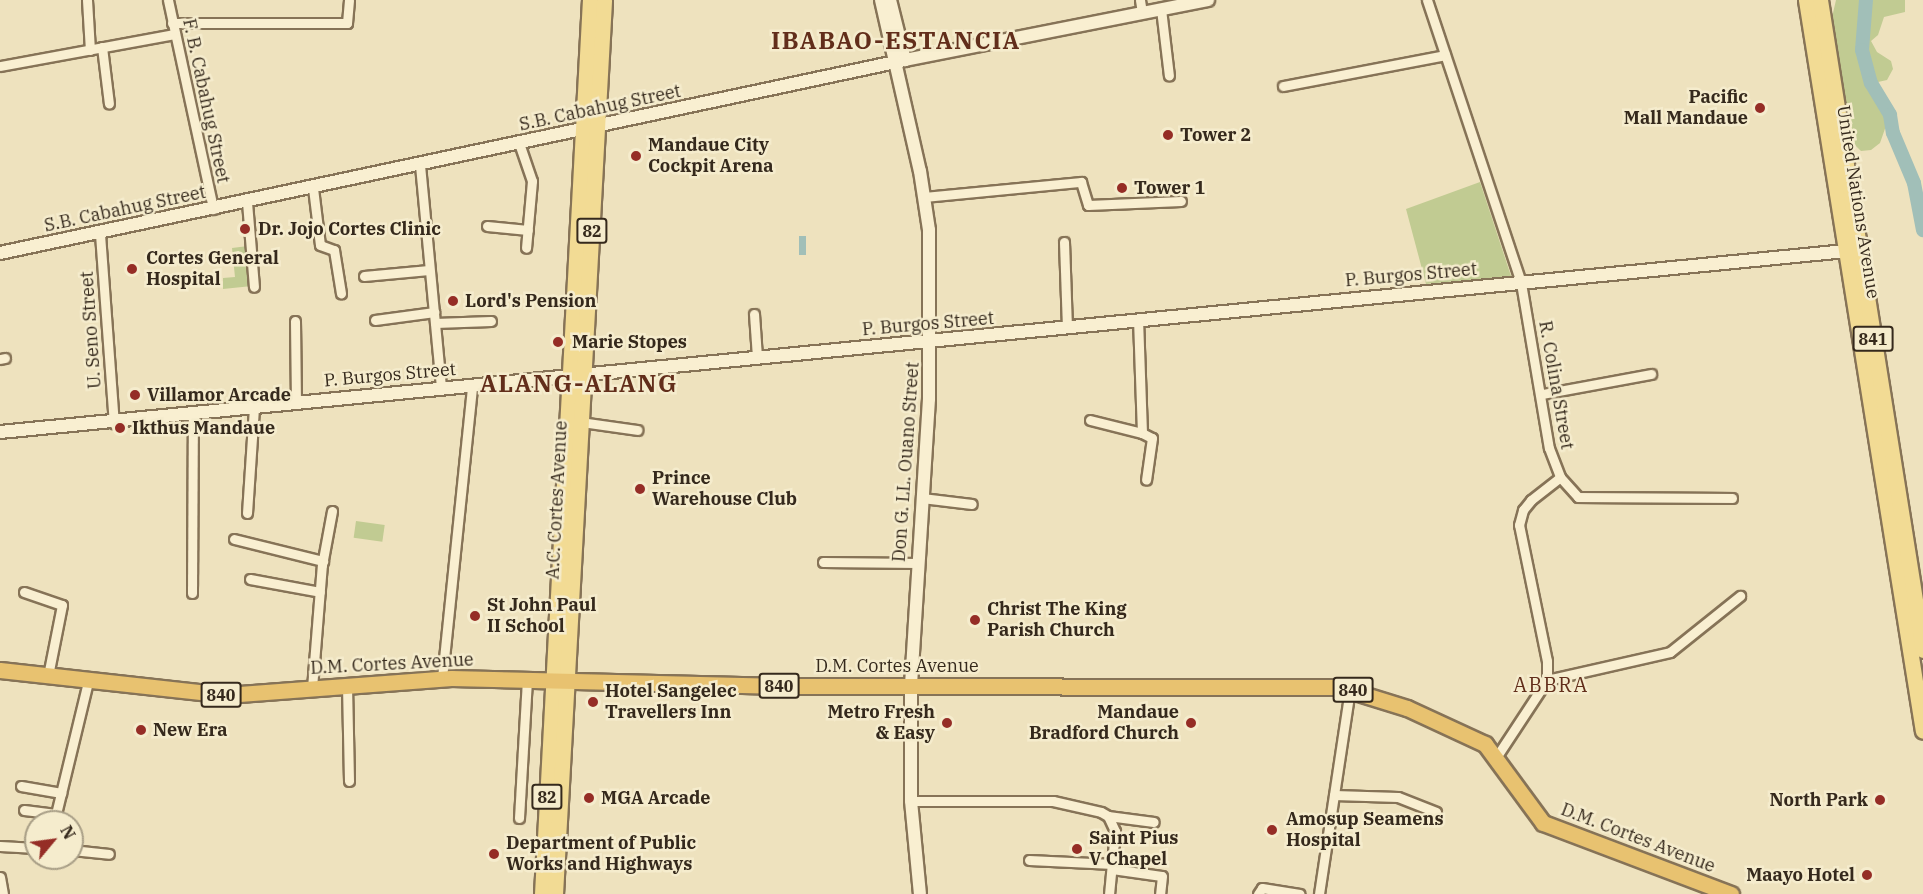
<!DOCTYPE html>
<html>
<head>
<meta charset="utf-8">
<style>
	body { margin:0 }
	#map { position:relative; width:1923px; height:894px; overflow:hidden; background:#eee2be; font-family:"IBM Plex Serif",serif }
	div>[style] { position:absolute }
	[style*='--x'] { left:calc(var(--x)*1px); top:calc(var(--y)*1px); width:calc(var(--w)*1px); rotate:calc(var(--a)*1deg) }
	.green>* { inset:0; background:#c1cb92; transform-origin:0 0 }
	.water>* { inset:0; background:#a1bfb8; transform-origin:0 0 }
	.river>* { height:14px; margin:-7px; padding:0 7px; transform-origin:7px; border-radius:7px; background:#a1bfb8 }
	.roads { filter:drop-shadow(2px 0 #867357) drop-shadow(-2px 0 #867357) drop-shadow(0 2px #867357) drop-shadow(0 -2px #867357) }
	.minor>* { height:9px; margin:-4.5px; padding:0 4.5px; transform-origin:4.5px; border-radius:4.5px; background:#f9efd1 }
	.tertiary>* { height:12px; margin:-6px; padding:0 6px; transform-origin:6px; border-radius:6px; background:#f9efd1 }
	.primary>* { height:15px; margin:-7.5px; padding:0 7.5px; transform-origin:7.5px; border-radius:7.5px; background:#f2db94 }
	.trunk>* { height:15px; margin:-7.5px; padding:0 7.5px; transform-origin:7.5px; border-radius:7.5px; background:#e8c270 }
	.dots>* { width:16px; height:16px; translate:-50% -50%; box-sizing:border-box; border:3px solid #f5eccd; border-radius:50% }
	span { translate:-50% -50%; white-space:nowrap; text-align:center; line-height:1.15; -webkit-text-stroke:5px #f5eccd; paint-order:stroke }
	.shield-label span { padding:2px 4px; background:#f5eccd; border:2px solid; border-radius:4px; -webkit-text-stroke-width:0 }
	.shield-label { font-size:16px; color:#35291c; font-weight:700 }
	.poi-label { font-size:18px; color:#35291c; font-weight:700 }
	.right { translate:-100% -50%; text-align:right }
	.left { translate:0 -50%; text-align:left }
	.street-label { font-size:18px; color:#35291c }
	.neighbourhood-label { font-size:20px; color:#622e1b; letter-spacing:1.5px }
	.district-label { font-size:24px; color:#622e1b; font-weight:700; letter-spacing:1.5px }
	.north { position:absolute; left:24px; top:810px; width:60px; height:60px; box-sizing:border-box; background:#f5eccd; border:2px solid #a89e86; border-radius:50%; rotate:61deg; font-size:16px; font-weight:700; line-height:24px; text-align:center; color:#35291c }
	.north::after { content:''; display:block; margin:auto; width:21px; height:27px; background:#952d26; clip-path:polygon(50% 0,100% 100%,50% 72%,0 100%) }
</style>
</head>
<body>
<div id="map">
	<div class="green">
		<i style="clip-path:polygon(1836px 0,1905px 0,1905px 12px,1884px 17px,1878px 35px,1871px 41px,1877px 52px,1891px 61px,1893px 69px,1887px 80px,1878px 82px,1875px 87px,1887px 123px,1880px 143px,1871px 150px,1861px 151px,1849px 139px,1830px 26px)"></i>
		<i style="clip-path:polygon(1480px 182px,1511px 276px,1426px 284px,1406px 209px)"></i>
		<i style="clip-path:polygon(248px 246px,252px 286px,223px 289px,223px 278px,235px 277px,232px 248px)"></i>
		<i style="left:356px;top:521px;width:29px;height:17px;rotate:8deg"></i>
	</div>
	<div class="water">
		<i style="left:799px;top:236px;width:7px;height:19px"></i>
	</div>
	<div class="river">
		<i style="--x:1866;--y:0;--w:50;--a:94.6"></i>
		<i style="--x:1862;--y:50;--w:34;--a:75"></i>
		<i style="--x:1871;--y:83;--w:37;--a:59"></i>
		<i style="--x:1890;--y:115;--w:18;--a:81"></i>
		<i style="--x:1893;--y:133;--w:54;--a:67.2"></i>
		<i style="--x:1914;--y:183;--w:48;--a:79.2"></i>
	</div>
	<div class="roads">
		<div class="minor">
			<i style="--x:87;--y:0;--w:50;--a:86.6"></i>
			<i style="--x:168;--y:0;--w:214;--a:77.8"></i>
			<i style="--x:1140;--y:0;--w:13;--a:81"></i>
			<i style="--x:1427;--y:0;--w:298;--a:71.6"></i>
			<i style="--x:1521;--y:283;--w:167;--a:80.4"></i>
			<i style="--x:1549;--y:448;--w:31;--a:69"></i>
			<i style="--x:1560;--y:477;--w:27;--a:48"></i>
			<i style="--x:1578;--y:497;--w:154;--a:0.4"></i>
			<i style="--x:1161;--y:9;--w:67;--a:83.2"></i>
			<i style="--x:172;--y:23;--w:175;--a:0"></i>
			<i style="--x:347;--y:23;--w:23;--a:-85"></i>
			<i style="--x:102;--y:47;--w:57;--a:83"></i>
			<i style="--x:0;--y:66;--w:177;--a:-10.4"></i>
			<i style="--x:1283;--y:86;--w:165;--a:-10.8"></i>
			<i style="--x:519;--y:143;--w:40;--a:71.1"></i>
			<i style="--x:532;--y:181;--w:67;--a:95.1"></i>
			<i style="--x:420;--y:165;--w:225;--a:84.6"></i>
			<i style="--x:313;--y:188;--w:57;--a:83"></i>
			<i style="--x:320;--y:245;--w:15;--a:20"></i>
			<i style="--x:334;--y:250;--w:44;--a:80.8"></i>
			<i style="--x:924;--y:197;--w:158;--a:-5.5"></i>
			<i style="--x:1081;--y:182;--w:24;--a:73"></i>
			<i style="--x:1088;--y:205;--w:93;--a:-2.5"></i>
			<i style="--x:247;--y:202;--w:85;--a:85.3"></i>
			<i style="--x:487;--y:226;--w:41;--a:5.6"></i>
			<i style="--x:100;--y:234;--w:190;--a:85.8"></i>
			<i style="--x:1064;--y:242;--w:85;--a:88"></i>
			<i style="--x:364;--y:276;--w:65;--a:-5.3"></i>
			<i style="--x:754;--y:314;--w:43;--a:86"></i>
			<i style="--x:375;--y:320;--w:60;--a:-7.7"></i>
			<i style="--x:295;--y:321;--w:81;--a:89.3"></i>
			<i style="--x:435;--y:323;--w:56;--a:-2"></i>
			<i style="--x:0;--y:359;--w:5;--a:-11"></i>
			<i style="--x:1542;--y:394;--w:111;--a:-10.4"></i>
			<i style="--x:1090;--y:420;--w:54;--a:14"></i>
			<i style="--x:1142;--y:433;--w:113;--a:-92"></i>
			<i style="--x:581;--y:422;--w:57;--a:8.1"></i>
			<i style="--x:1142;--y:433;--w:11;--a:27"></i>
			<i style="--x:1152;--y:438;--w:42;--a:98.1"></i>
			<i style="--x:922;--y:498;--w:50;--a:6.8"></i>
			<i style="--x:247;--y:513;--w:106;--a:-86.2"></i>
			<i style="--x:234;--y:539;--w:92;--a:13.9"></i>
			<i style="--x:823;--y:562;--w:95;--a:0.6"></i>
			<i style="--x:250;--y:579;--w:71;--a:10.5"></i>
			<i style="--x:24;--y:592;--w:40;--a:18.9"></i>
			<i style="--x:62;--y:605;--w:72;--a:101.2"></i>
			<i style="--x:192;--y:593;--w:178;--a:-89.7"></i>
			<i style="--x:442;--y:678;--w:294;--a:-84.1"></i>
			<i style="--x:1547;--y:680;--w:126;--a:-12.8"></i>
			<i style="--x:1670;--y:652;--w:90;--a:-38.7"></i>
			<i style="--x:347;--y:685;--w:96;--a:88.8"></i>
			<i style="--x:312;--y:688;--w:123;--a:-85.4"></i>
			<i style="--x:322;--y:565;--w:55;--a:-79.5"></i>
			<i style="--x:1497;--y:756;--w:91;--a:-56.7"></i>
			<i style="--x:1547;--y:680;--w:19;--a:-90"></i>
			<i style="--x:1547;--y:661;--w:139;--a:-101.6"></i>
			<i style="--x:1519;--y:525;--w:16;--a:-75"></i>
			<i style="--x:1523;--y:510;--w:13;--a:-51"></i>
			<i style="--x:1531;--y:500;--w:37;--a:-38"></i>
			<i style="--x:21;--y:786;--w:41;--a:9.9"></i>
			<i style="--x:1334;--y:795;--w:64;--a:1.8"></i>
			<i style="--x:1398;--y:797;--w:41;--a:21.5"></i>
			<i style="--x:911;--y:801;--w:142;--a:0"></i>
			<i style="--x:1053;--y:801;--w:49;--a:12.9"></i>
			<i style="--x:1101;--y:812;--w:8;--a:30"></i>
			<i style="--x:1108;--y:816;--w:17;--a:65"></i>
			<i style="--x:1115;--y:831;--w:63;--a:95.4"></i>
			<i style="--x:24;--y:810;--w:32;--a:7"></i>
			<i style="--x:56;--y:814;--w:136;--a:-76.4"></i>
			<i style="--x:1108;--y:816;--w:46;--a:7.4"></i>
			<i style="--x:519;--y:818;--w:137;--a:-86.7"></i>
			<i style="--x:0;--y:846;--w:36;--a:3"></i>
			<i style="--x:72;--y:850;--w:37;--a:6"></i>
			<i style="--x:1029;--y:860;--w:84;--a:2.7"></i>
			<i style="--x:1112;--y:869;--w:50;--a:8"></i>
			<i style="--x:1162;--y:876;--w:18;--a:96"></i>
			<i style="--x:0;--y:877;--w:17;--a:80"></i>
			<i style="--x:1258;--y:894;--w:7;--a:-56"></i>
			<i style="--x:1262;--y:888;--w:38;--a:9"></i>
			<i style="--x:1319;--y:894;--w:207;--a:-81.4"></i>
		</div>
		<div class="tertiary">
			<i style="--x:881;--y:0;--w:175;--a:77.2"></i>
			<i style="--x:920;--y:171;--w:60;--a:81.3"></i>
			<i style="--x:929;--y:230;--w:169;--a:90"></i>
			<i style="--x:929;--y:399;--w:288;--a:93.6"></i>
			<i style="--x:911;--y:686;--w:115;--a:90"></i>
			<i style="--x:911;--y:801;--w:93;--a:84.5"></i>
			<i style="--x:890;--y:0;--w:62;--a:76"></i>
			<i style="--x:0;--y:253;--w:925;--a:-12.04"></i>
			<i style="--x:905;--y:60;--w:309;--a:-11.2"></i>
			<i style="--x:0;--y:432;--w:1864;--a:-5.6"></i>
		</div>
		<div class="primary">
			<i style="--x:1806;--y:0;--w:740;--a:80.91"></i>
			<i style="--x:1820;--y:0;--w:658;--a:81"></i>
			<i style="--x:542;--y:894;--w:895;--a:-86.93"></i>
			<i style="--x:555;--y:894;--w:895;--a:-86.86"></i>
		</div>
		<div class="trunk">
			<i style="--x:0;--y:670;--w:227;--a:6.3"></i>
			<i style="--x:226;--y:695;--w:226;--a:-4.3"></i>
			<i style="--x:451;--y:678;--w:322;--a:1.4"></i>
			<i style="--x:773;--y:686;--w:566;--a:0.1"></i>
			<i style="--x:1339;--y:687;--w:71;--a:17.2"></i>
			<i style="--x:1407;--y:708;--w:86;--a:24.8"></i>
			<i style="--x:1485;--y:744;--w:98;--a:53.7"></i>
			<i style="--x:1543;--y:823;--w:201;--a:20.7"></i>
		</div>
	</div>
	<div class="dots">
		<i style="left:1760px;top:108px;background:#952d26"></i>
		<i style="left:1168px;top:135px;background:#952d26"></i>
		<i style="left:636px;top:156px;background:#952d26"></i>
		<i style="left:1122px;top:188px;background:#952d26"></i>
		<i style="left:245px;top:229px;background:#952d26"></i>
		<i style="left:132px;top:269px;background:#952d26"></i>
		<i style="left:453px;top:301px;background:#952d26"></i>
		<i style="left:558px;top:342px;background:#952d26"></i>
		<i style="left:135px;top:395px;background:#952d26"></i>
		<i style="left:120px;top:428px;background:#952d26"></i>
		<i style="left:640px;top:489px;background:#952d26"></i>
		<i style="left:475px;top:616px;background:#952d26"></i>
		<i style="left:975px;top:620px;background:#952d26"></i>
		<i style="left:593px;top:702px;background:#952d26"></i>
		<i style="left:947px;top:723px;background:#952d26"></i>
		<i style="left:1191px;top:723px;background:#952d26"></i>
		<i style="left:141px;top:730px;background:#952d26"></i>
		<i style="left:589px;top:798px;background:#952d26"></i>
		<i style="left:1880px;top:800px;background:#952d26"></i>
		<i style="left:1272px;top:830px;background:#952d26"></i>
		<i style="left:1077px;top:849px;background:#952d26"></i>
		<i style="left:494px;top:854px;background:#952d26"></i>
		<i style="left:1867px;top:875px;background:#952d26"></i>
	</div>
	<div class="shield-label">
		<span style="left:592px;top:231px">82</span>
		<span style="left:1873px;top:339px">841</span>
		<span style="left:779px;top:686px">840</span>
		<span style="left:1353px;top:690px">840</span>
		<span style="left:221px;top:695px">840</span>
		<span style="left:547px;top:797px">82</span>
	</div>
	<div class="poi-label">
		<span class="right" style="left:1748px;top:108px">Pacific<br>Mall Mandaue</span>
		<span class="left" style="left:1180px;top:135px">Tower 2</span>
		<span class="left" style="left:648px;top:156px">Mandaue City<br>Cockpit Arena</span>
		<span class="left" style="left:1134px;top:188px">Tower 1</span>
		<span class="left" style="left:258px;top:229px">Dr. Jojo Cortes Clinic</span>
		<span class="left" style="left:146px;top:269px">Cortes General<br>Hospital</span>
		<span class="left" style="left:465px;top:301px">Lord's Pension</span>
		<span class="left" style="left:572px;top:342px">Marie Stopes</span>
		<span class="left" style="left:147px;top:395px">Villamor Arcade</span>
		<span class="left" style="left:132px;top:428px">Ikthus Mandaue</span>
		<span class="left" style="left:652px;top:489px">Prince<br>Warehouse Club</span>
		<span class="left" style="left:487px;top:616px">St John Paul<br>II School</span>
		<span class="left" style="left:987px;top:620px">Christ The King<br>Parish Church</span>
		<span class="left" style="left:605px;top:702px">Hotel Sangelec<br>Travellers Inn</span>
		<span class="right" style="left:935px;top:723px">Metro Fresh<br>&amp; Easy</span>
		<span class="right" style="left:1179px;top:723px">Mandaue<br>Bradford Church</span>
		<span class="left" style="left:153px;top:730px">New Era</span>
		<span class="left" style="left:601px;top:798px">MGA Arcade</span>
		<span class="right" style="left:1868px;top:800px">North Park</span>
		<span class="left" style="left:1286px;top:830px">Amosup Seamens<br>Hospital</span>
		<span class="left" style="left:1089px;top:849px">Saint Pius<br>V Chapel</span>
		<span class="left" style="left:506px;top:854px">Department of Public<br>Works and Highways</span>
		<span class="right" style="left:1855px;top:875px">Maayo Hotel</span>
	</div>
	<div class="street-label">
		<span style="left:206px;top:101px;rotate:78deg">F. B. Cabahug Street</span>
		<span style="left:600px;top:108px;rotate:-12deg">S.B. Cabahug Street</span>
		<span style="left:1858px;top:202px;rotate:81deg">United Nations Avenue</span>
		<span style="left:125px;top:209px;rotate:-12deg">S.B. Cabahug Street</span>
		<span style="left:1411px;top:275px;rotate:-5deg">P. Burgos Street</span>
		<span style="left:928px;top:324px;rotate:-5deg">P. Burgos Street</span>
		<span style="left:91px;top:330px;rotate:-94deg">U. Seno Street</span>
		<span style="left:390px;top:375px;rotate:-5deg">P. Burgos Street</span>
		<span style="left:1556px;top:385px;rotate:80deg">R. Colina Street</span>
		<span style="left:906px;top:462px;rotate:-86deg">Don G. LL. Ouano Street</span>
		<span style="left:557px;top:500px;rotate:-87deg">A.C. Cortes Avenue</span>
		<span style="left:392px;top:664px;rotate:-3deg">D.M. Cortes Avenue</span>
		<span style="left:897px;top:666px">D.M. Cortes Avenue</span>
		<span style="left:1638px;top:838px;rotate:21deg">D.M. Cortes Avenue</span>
	</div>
	<div class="neighbourhood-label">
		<span style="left:1551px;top:684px">ABBRA</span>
	</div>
	<div class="district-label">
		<span style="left:896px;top:41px">IBABAO-ESTANCIA</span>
		<span style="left:579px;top:384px">ALANG-ALANG</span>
	</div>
	<div class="north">N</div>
</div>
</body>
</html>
